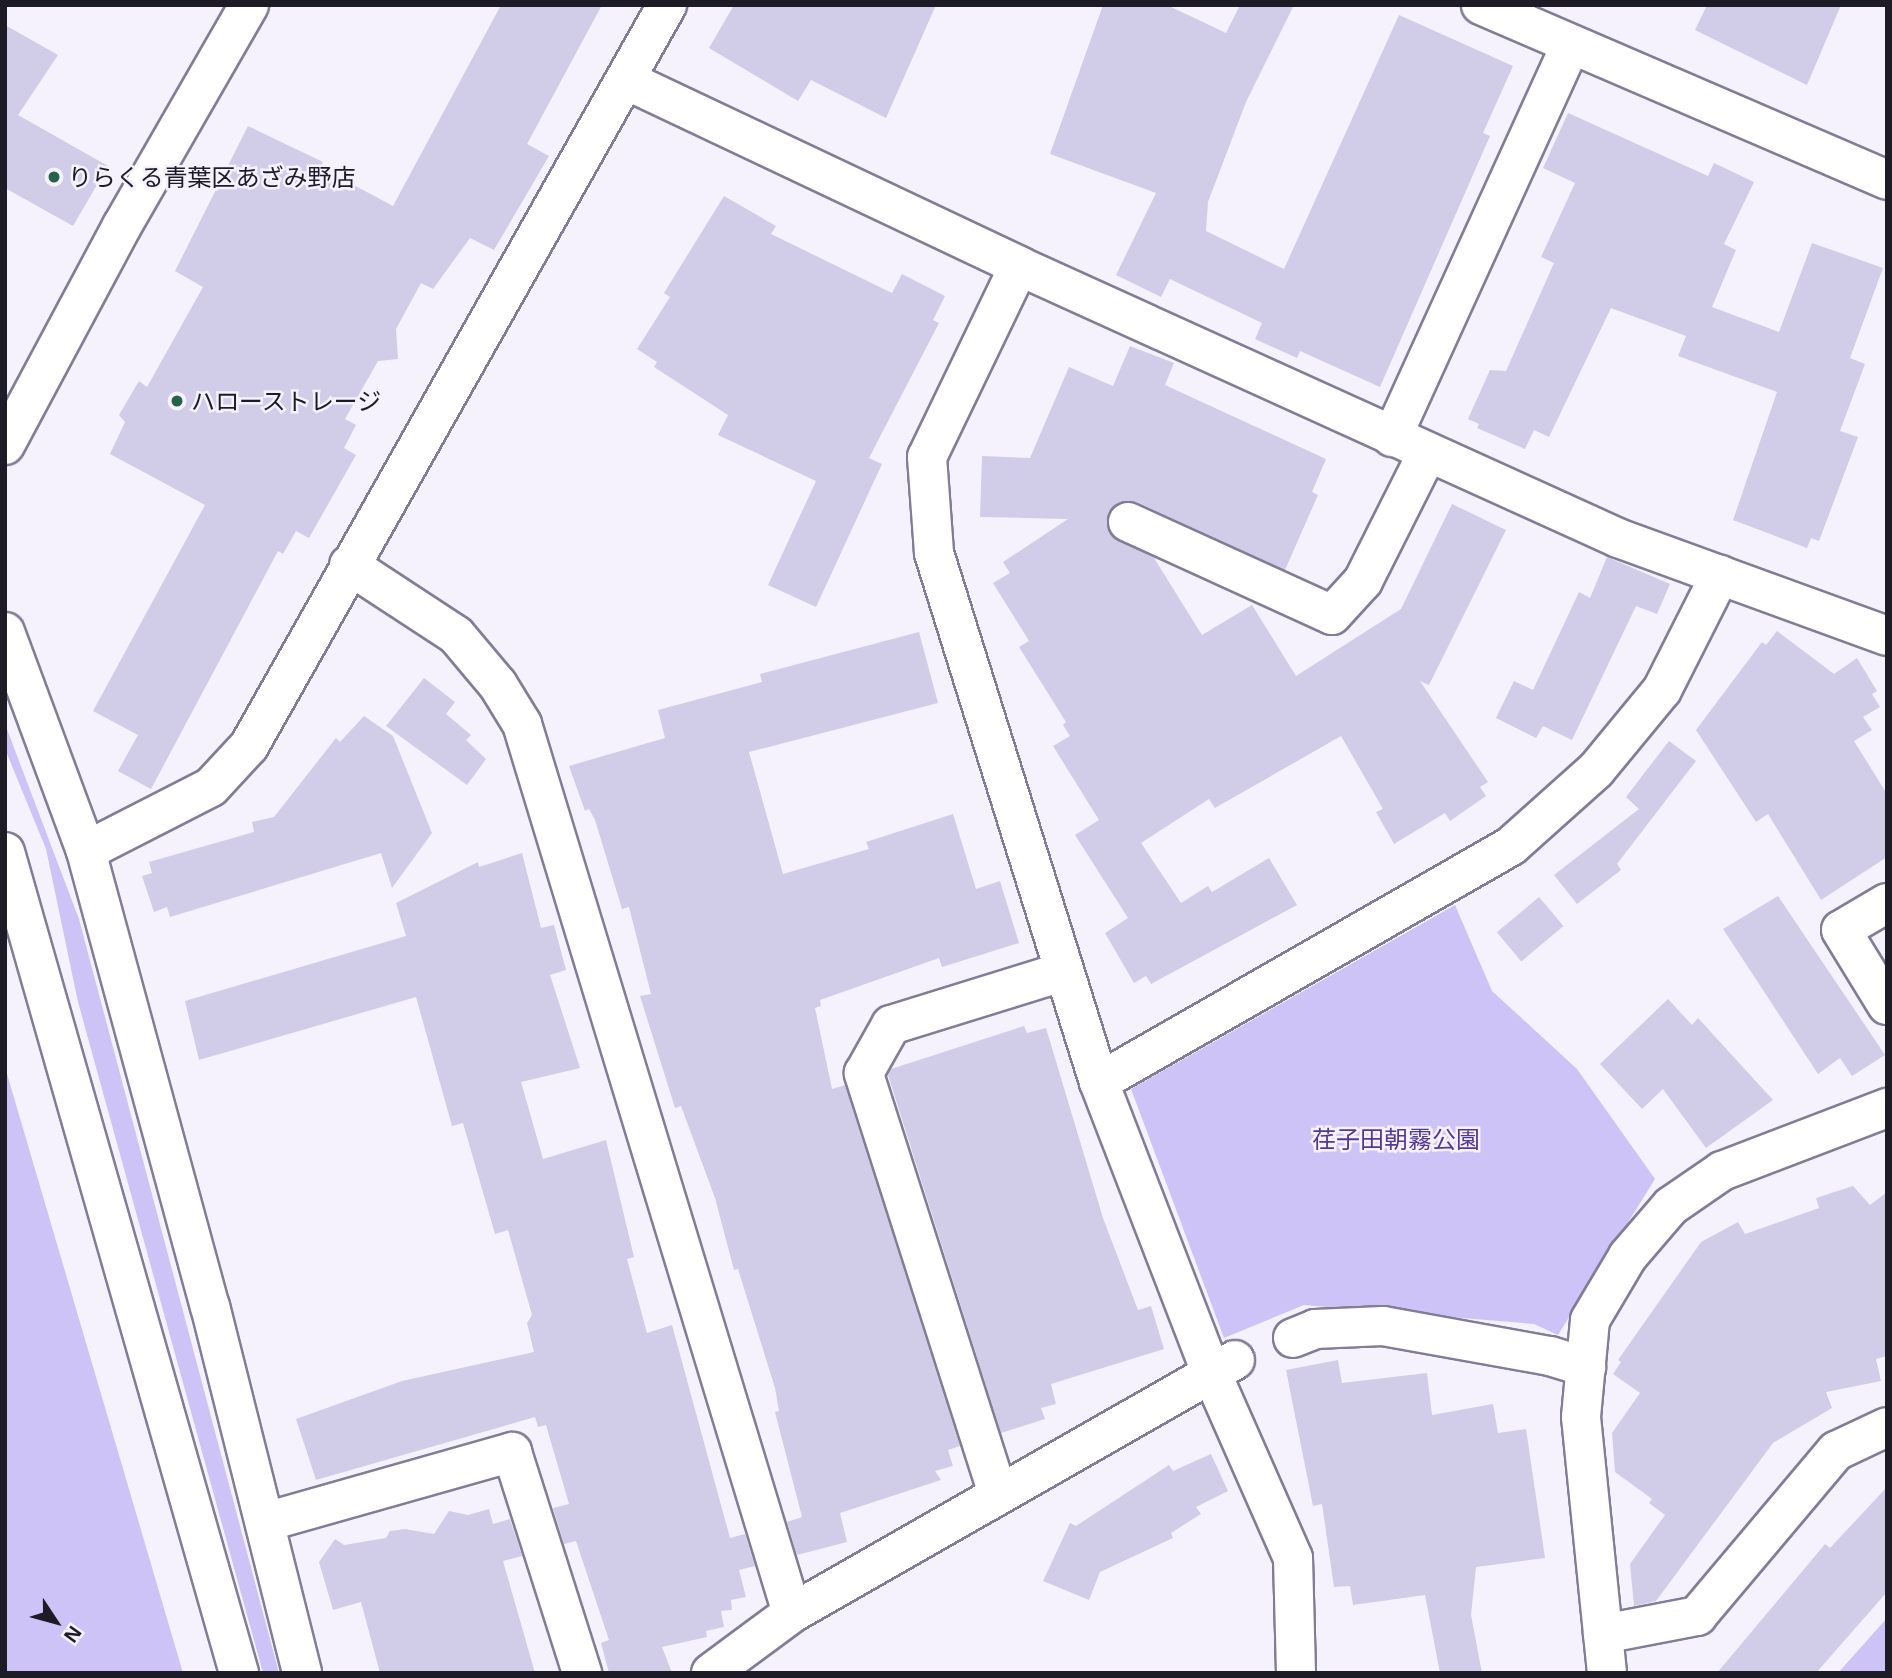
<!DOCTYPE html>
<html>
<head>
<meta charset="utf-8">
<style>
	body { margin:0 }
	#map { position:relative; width:1892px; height:1678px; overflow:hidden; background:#f5f2fe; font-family:"Noto Sans","Noto Sans JP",sans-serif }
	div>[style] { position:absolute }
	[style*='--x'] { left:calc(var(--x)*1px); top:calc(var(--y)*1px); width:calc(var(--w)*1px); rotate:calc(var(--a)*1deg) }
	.green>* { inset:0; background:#cec3f6 }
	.building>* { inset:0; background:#d1cce8; transform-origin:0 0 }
	.roads { filter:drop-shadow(2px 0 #827d97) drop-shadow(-2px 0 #827d97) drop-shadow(0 2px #827d97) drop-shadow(0 -2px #827d97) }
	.minor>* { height:38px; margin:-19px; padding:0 19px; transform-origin:19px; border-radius:19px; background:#fff }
	.tertiary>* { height:38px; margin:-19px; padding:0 19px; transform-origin:19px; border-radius:19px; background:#fff }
	.dots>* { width:19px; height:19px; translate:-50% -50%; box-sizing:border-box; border:4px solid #f5f2fe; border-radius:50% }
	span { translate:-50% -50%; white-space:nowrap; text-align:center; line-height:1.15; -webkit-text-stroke:5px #f5f2fe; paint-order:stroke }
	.poi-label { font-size:24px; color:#1d1b25 }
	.left { translate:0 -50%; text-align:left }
	.park-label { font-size:24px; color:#553891 }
	.frame { position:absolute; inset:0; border:7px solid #1d1b25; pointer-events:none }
	.north { position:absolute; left:21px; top:1587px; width:70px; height:70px; -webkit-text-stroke:5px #f5f2fe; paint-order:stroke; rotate:126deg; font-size:19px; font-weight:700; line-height:28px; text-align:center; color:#1d1b25 }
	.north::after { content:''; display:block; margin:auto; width:24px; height:32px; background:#1d1b25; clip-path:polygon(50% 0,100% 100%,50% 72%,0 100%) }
</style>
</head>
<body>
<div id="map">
	<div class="green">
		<i style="clip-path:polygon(5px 724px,79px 919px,279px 1673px,263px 1673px,78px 1002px,46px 849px,5px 749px)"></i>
		<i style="clip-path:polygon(1455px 905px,1492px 991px,1577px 1069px,1655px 1179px,1558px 1335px,1534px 1324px,1304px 1305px,1224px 1338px,1131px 1089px)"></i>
		<i style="clip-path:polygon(5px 1067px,183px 1673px,5px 1673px)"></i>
		<i style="clip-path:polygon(1887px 1618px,1887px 1673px,1838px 1673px)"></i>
	</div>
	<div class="building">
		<i style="clip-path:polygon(501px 5px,602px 5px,527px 144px,549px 156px,494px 250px,470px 238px,433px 289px,421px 283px,396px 329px,398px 359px,378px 361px,345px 419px,356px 425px,344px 448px,356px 455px,309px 538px,296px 531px,283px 554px,278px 551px,151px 789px,118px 771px,138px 735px,93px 711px,205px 505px,110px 454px,125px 422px,119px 415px,139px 381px,147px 387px,203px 287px,175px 271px,248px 126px,323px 162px,320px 167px,393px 206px)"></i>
		<i style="clip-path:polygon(734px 5px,936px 5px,886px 118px,811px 80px,798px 101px,709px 48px)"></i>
		<i style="clip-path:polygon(1103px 5px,1167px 5px,1226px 33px,1240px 5px,1294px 5px,1246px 102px,1208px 202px,1206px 231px,1284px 269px,1399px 15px,1513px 66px,1483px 133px,1490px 136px,1380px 387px,1300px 351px,1297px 358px,1255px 339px,1262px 323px,1170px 279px,1161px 297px,1116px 275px,1156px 193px,1050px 154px)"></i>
		<i style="clip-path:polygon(1707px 5px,1841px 5px,1807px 85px,1695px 30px)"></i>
		<i style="clip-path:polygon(5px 25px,58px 55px,18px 115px,108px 166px,73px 226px,5px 188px)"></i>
		<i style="clip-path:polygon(1568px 113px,1708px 176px,1714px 163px,1754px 182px,1724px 244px,1736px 250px,1712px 307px,1779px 332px,1812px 243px,1883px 268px,1850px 358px,1865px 364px,1840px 431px,1858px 437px,1819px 541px,1811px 538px,1807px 548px,1733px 520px,1777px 392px,1678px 356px,1686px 336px,1611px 308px,1549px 437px,1534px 430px,1525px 449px,1477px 428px,1479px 424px,1468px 419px,1490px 370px,1506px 371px,1554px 263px,1541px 257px,1575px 183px,1543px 168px)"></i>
		<i style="clip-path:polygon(724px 196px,776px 226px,771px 234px,892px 293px,902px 274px,945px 296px,933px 320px,939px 323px,869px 458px,882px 464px,816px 607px,768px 585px,816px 481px,718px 435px,728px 415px,654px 367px,657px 362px,637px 349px,670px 297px,664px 293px)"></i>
		<i style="clip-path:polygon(1130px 346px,1174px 363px,1165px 385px,1326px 459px,1312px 492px,1318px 495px,1285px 570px,1137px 502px,1119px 502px,1108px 512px,1111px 535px,1154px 558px,1202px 635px,1252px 605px,1296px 676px,1401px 609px,1452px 504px,1506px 530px,1429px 685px,1420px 681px,1488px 782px,1480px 787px,1486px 796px,1450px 821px,1445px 813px,1394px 844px,1376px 812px,1383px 809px,1341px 736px,1215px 808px,1209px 799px,1141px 843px,1181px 903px,1208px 886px,1212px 892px,1269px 858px,1297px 905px,1151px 984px,1146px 976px,1134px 983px,1105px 933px,1128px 918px,1075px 835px,1099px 820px,1053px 746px,1070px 736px,1063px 725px,1066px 722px,1019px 647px,1029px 641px,993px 583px,1010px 573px,1003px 562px,1068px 519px,980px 517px,982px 456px,1030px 458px,1069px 367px,1113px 386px)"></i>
		<i style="clip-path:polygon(1607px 557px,1670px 584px,1657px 614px,1636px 606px,1572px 740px,1543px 726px,1536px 738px,1496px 718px,1514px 681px,1533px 690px,1579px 592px,1590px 598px)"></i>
		<i style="clip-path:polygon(1777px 631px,1834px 674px,1857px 658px,1877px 691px,1872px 694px,1880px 707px,1863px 717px,1872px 730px,1854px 741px,1887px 794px,1887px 857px,1821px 900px,1768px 814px,1756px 822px,1696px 730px,1762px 642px,1766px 645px)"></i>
		<i style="clip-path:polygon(919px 632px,938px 703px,749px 752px,783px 874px,869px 849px,866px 842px,953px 814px,976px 889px,1000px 881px,1019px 943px,942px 967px,939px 958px,820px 1000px,821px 1006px,815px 1008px,832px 1089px,845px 1085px,960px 1446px,948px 1450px,953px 1466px,935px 1471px,941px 1480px,840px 1513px,847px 1542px,797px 1555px,787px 1522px,802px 1517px,775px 1412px,779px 1411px,775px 1388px,738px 1269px,734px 1270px,715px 1198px,681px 1106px,675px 1108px,640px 996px,651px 994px,629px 907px,622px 909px,595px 820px,589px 809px,585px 811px,569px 766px,665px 738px,658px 710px,762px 682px,760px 674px)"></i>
		<i style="clip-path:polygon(424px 678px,455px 702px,446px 714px,471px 735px,466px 740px,486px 759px,467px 785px,386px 726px)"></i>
		<i style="clip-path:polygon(364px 716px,393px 736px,432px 833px,392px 888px,381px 853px,170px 917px,167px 907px,154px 912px,142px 876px,152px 873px,149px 862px,254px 832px,252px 822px,274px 817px,336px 738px,340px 742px)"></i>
		<i style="clip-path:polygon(1669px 741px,1696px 761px,1617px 864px,1621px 870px,1577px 904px,1554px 875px,1639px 809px,1626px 797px)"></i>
		<i style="clip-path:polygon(522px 853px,541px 928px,554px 925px,566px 970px,550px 975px,580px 1068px,521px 1082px,543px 1159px,606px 1140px,634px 1257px,627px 1259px,647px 1333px,672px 1325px,730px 1538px,745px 1534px,755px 1566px,739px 1570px,746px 1597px,731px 1600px,732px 1610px,721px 1611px,724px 1627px,706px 1631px,707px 1637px,662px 1647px,672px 1673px,609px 1673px,601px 1643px,609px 1640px,576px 1541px,564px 1544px,553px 1508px,569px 1504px,546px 1425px,538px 1427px,535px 1417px,316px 1480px,296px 1419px,402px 1381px,534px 1352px,527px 1323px,532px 1315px,508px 1230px,495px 1234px,463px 1123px,452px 1126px,416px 997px,199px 1060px,185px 1001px,406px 936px,396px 903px,478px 862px,479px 867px)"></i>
		<i style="clip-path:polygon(1778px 896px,1885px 1055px,1852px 1076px,1840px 1058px,1818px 1074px,1723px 929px)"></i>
		<i style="left:1539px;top:897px;width:38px;height:55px;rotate:50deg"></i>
		<i style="clip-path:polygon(1668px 999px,1692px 1025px,1698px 1018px,1773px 1100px,1706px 1148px,1663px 1089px,1642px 1109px,1600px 1064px)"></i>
		<i style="clip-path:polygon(1024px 1026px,1027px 1033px,1046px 1028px,1103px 1218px,1138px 1310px,1151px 1306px,1164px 1349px,1051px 1384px,1056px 1404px,1041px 1408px,1045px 1419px,1001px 1433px,888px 1075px,891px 1069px)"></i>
		<i style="clip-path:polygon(1853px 1186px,1870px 1205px,1887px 1192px,1887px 1356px,1876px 1359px,1881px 1381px,1826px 1392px,1832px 1408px,1773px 1443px,1656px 1601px,1634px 1606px,1630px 1564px,1665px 1515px,1649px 1503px,1652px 1499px,1615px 1472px,1612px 1433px,1640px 1393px,1613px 1374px,1621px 1362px,1618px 1360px,1701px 1242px,1738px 1222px,1745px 1234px,1819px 1208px,1816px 1198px)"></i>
		<i style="clip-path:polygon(1338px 1360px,1342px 1383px,1427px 1373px,1432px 1415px,1493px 1404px,1498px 1433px,1526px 1429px,1545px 1558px,1476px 1567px,1471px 1615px,1482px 1673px,1440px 1673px,1425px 1595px,1353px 1605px,1350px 1586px,1334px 1587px,1322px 1504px,1313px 1506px,1286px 1370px)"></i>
		<i style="clip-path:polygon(1211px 1454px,1228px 1491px,1196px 1507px,1201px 1514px,1171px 1533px,1173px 1538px,1100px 1572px,1089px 1600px,1043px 1581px,1070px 1523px,1076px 1526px,1169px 1465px,1173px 1471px)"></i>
		<i style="clip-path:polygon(1887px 1487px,1887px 1592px,1816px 1673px,1717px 1673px,1825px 1544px,1830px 1548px)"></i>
		<i style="clip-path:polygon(489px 1509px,493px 1524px,510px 1519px,522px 1556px,503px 1561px,535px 1673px,380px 1673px,361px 1602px,333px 1610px,319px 1562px,335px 1539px,344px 1545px,386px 1538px,390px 1531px,405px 1529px,434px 1534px,449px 1511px,468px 1515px)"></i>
	</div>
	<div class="roads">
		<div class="minor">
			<i style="--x:626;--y:80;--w:435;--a:25.3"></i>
			<i style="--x:1019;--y:266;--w:658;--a:24.42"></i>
			<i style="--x:1618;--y:538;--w:286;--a:20"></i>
			<i style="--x:1019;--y:266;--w:212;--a:115.7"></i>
			<i style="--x:927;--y:457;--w:96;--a:85.8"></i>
			<i style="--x:934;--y:553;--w:554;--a:72.68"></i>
			<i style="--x:1099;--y:1082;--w:311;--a:68.9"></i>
			<i style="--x:1211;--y:1372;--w:203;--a:66.2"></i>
			<i style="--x:1293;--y:1558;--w:115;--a:88.5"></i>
			<i style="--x:1392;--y:437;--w:430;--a:-65.5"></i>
			<i style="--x:1128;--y:522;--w:224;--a:24.5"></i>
			<i style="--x:1332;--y:615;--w:46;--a:-47.6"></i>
			<i style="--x:1363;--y:581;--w:144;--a:-63.3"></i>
			<i style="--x:349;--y:565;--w:128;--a:33.2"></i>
			<i style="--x:456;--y:635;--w:65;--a:50"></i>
			<i style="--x:498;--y:685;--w:46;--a:58.4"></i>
			<i style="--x:522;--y:724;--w:929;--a:73.11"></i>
			<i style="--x:86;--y:851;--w:140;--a:-27.1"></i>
			<i style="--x:211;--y:787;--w:56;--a:-47.2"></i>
			<i style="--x:249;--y:746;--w:851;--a:-60.57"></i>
			<i style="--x:1887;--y:903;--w:53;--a:149.6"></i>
			<i style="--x:1841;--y:930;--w:88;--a:58.5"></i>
			<i style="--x:1099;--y:1082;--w:475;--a:-29.8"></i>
			<i style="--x:1511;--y:846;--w:114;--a:-41.8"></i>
			<i style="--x:1596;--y:770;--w:104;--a:-50.5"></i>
			<i style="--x:1662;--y:690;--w:129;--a:-63.2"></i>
			<i style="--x:1293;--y:1338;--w:24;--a:-22"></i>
			<i style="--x:1315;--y:1329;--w:68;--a:-2.5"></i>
			<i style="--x:1383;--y:1326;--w:170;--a:10.2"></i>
			<i style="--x:1550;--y:1356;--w:38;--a:17"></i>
			<i style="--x:998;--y:1494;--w:442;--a:-107.7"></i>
			<i style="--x:864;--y:1073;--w:55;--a:-60.6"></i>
			<i style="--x:891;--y:1025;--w:179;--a:-17.2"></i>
			<i style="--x:265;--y:1522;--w:257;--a:-15.8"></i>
			<i style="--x:512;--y:1452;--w:232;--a:72.4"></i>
			<i style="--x:1603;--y:1634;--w:96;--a:-10.8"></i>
			<i style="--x:1697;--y:1616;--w:216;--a:-49.9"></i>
			<i style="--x:1836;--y:1451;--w:56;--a:-25.2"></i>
			<i style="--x:711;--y:1673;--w:101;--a:-36.5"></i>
			<i style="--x:792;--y:1613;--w:510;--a:-29.73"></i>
			<i style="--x:1607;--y:1673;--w:257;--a:-95.8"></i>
			<i style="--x:1581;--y:1417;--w:97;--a:-84.7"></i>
			<i style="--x:1590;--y:1320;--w:74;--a:-59.3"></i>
			<i style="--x:1628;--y:1256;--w:66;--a:-49.3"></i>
			<i style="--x:1671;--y:1206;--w:62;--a:-34.5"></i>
			<i style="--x:1722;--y:1171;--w:177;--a:-20.9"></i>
		</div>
		<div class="tertiary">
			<i style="--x:1481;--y:5;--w:442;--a:23.3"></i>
			<i style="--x:5;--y:445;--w:248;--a:-61.9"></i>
			<i style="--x:122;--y:226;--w:255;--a:-60.1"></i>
			<i style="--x:5;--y:632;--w:233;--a:69.7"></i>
			<i style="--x:86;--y:851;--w:472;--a:74.8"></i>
			<i style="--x:210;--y:1306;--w:378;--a:75.9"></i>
			<i style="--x:5;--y:852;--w:854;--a:74.09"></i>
		</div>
	</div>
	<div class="dots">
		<i style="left:54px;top:177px;background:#27624d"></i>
		<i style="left:177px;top:401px;background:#27624d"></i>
	</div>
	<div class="poi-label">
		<span class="left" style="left:68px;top:177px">りらくる青葉区あざみ野店</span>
		<span class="left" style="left:191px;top:401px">ハローストレージ</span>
	</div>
	<div class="park-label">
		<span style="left:1396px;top:1139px">荏子田朝霧公園</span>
	</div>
	<div class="frame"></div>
	<div class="north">N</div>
</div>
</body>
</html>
